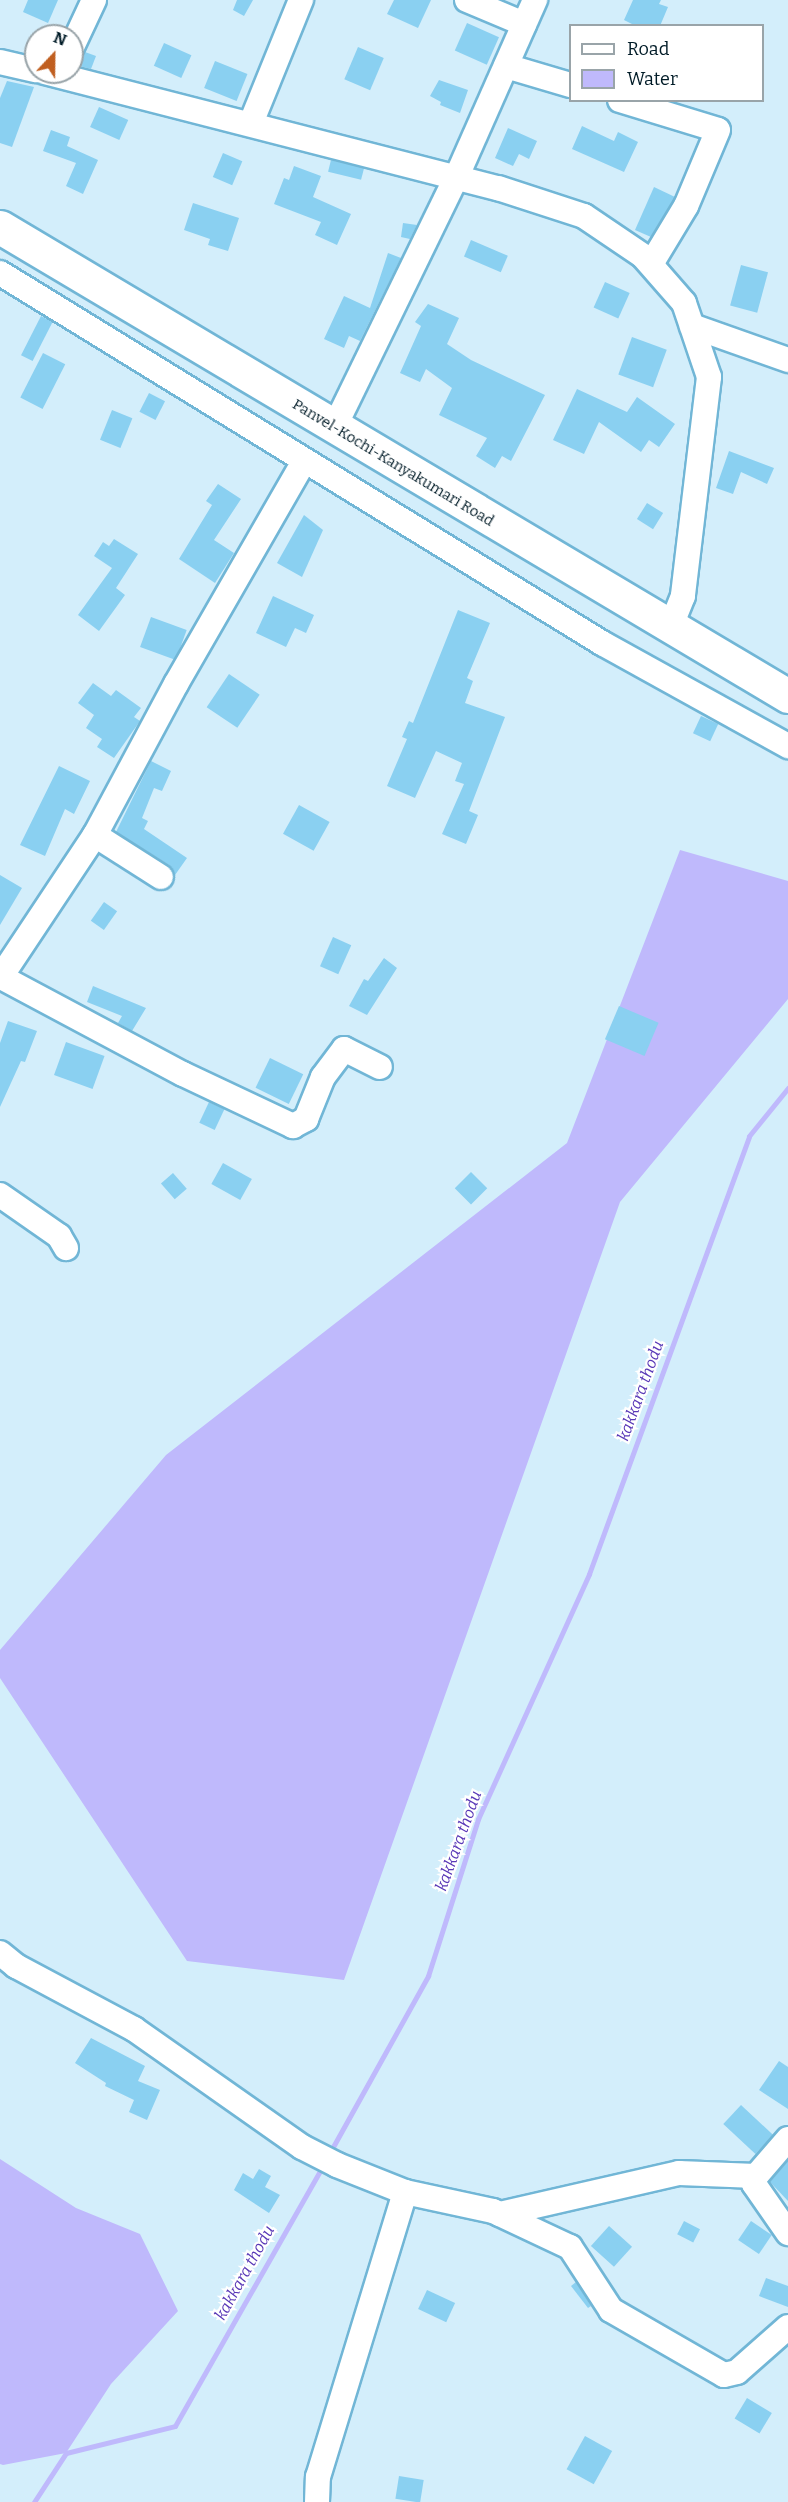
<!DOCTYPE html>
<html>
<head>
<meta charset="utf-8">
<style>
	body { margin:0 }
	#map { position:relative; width:788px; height:2502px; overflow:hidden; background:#d3eefb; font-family:Bitter,serif }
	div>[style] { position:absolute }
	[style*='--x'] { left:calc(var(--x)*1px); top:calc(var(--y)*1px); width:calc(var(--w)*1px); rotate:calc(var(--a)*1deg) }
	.water>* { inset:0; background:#bfb9fc }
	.stream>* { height:5px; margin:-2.5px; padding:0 2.5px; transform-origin:2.5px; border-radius:2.5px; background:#bfb9fc }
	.building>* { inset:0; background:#8ad0f1; transform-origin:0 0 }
	.roads { filter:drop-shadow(2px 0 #71b6d6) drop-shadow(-2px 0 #71b6d6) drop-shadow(0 2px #71b6d6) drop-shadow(0 -2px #71b6d6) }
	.minor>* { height:24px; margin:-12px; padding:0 12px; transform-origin:12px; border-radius:12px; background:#fff }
	.highway>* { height:33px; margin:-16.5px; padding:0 16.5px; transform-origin:16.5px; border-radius:16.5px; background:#fff }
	span { translate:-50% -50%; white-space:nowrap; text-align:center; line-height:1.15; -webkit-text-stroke:4.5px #fff; paint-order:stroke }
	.street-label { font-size:15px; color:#001b27 }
	.water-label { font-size:16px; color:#5938b7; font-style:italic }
	.legend { position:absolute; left:569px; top:24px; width:195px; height:78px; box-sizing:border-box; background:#fff; border:2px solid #99a4a9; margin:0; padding:8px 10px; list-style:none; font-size:18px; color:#001b27 }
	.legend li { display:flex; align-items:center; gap:12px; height:30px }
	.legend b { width:30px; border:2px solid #99a4a9 }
	.north { position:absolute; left:24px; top:24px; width:60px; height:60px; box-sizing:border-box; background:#fff; border:2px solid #99a4a9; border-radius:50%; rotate:22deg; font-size:16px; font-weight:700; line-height:24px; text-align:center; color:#001b27 }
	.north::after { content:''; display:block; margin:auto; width:21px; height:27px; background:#c05f20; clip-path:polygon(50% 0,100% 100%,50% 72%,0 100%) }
</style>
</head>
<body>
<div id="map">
	<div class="water">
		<i style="clip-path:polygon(680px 850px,788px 881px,788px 999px,620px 1202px,344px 1980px,187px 1961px,0 1678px,0 1650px,166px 1455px,567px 1143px)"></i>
		<i style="clip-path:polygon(0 2159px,76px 2208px,140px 2234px,178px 2311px,111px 2384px,66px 2453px,3px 2465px,0 2464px)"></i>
	</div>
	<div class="stream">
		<i style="--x:329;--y:2154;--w:204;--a:-60.9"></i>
		<i style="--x:428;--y:1976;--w:165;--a:-72.3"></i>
		<i style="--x:478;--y:1819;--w:269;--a:-65.6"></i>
		<i style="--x:589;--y:1574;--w:466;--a:-69.9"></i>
		<i style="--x:749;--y:1136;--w:62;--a:-50.9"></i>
		<i style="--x:34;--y:2502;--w:59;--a:-56.9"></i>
		<i style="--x:66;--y:2453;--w:112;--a:-13.9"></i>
		<i style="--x:175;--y:2426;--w:300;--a:-60.4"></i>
	</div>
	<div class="building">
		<i style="clip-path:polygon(28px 0,58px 0,48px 23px,23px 12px)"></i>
		<i style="clip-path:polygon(237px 0,253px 0,244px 16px,233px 10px)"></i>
		<i style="clip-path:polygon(394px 0,431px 0,418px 28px,387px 14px)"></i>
		<i style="clip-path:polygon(633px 0,661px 0,659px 4px,668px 7px,660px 26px,636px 26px,624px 20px)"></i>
		<i style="left:467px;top:23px;width:35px;height:30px;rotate:24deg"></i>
		<i style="left:164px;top:43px;width:30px;height:25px;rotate:24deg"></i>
		<i style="left:358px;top:47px;width:28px;height:35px;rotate:23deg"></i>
		<i style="clip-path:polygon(85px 52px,96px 56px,91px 69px,72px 64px)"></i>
		<i style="left:215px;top:61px;width:35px;height:29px;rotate:22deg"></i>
		<i style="clip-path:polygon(439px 80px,468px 90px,460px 113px,440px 105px,441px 102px,430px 96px)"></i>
		<i style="clip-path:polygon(7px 81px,34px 87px,12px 147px,0 143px,0 98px)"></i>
		<i style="left:99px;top:107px;width:32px;height:22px;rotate:24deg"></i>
		<i style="clip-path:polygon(582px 126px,614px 141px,618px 132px,638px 142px,624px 172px,572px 149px)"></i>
		<i style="clip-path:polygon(508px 128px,537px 141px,529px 159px,519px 154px,513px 166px,495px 158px)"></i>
		<i style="clip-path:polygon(51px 130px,70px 137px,67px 146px,98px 160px,83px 194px,66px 186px,76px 163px,43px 151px)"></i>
		<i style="left:223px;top:153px;width:21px;height:26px;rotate:23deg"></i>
		<i style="left:331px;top:160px;width:34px;height:12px;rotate:14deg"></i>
		<i style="clip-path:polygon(294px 166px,321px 176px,313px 197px,351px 214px,337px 245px,315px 235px,321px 222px,274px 204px,284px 178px,289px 180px)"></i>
		<i style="clip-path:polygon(654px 187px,675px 197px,651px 237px,635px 230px)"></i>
		<i style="clip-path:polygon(193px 203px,239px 218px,228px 251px,208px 245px,210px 239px,184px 230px)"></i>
		<i style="clip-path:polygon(403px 223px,417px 225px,410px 239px,401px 237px)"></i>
		<i style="left:471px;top:240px;width:40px;height:18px;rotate:23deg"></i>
		<i style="clip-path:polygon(388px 253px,401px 258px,360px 341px,349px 336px,344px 348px,324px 339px,344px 296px,370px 308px)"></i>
		<i style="left:741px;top:265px;width:28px;height:42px;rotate:15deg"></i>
		<i style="left:605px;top:282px;width:27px;height:28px;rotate:24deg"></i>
		<i style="clip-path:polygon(428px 304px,459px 318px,447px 344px,471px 360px,545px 395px,511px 461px,502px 456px,495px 468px,476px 456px,487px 438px,439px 415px,452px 388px,426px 369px,420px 382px,400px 373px,421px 326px,415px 322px)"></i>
		<i style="left:41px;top:316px;width:13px;height:44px;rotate:27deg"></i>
		<i style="left:632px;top:337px;width:37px;height:40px;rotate:20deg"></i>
		<i style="left:43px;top:353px;width:25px;height:50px;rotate:27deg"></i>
		<i style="clip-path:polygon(577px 389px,627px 412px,637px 397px,675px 424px,659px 447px,649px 440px,641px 452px,599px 422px,584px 454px,553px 440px)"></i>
		<i style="left:149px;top:393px;width:18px;height:21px;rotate:27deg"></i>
		<i style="left:112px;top:410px;width:22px;height:32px;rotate:22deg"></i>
		<i style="clip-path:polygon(729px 451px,774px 468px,767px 484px,741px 472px,733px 494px,716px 488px)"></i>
		<i style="clip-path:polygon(218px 484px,241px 499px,214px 540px,234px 553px,215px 583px,179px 559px,212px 505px,206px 501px)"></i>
		<i style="left:647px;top:503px;width:19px;height:19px;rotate:32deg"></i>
		<i style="clip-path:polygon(304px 515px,323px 530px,302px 577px,277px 563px)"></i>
		<i style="clip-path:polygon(114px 539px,138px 554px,116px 588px,125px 595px,99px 631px,78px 615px,112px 568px,94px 556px,103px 542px,109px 546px)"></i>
		<i style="clip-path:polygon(273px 596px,314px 615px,306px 633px,295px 628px,286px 647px,256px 633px)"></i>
		<i style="clip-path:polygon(458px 610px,490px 623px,467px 678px,473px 681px,465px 703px,505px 717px,469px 811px,478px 815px,466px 844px,442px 834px,464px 784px,455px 781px,462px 763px,436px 751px,415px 798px,387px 786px,407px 739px,402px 737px,409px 721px,413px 723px)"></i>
		<i style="left:151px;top:617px;width:38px;height:32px;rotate:20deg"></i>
		<i style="left:229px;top:674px;width:37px;height:40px;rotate:34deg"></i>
		<i style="clip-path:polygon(93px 683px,111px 696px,116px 690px,141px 708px,134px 717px,140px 721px,114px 758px,97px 747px,102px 739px,86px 728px,94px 715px,78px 703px)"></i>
		<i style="left:701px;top:716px;width:19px;height:19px;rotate:25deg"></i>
		<i style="clip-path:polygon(151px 761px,171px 771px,162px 791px,154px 788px,142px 818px,148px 821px,144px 829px,187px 858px,175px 875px,169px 865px,116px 832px)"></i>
		<i style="clip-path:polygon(59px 766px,90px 781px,74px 814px,65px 809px,45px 856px,20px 845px)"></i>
		<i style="left:299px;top:805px;width:35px;height:33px;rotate:29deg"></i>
		<i style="clip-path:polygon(0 875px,22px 888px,0 925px)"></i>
		<i style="left:104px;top:902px;width:16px;height:23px;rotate:35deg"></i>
		<i style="left:333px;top:937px;width:20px;height:32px;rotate:24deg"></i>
		<i style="clip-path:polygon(384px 958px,397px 968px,367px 1015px,349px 1006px,364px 979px,368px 981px)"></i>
		<i style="clip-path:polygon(93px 986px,146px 1008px,132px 1031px,118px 1023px,122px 1016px,87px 1002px)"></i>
		<i style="left:619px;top:1006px;width:43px;height:36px;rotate:23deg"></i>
		<i style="clip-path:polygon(8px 1021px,37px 1031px,25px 1062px,21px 1061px,0 1107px,0 1043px)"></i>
		<i style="left:66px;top:1042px;width:41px;height:35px;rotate:20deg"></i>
		<i style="left:270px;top:1058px;width:37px;height:33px;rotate:26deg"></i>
		<i style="left:209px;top:1102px;width:17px;height:23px;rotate:25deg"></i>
		<i style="left:223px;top:1163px;width:33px;height:24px;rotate:29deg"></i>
		<i style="left:471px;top:1172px;width:23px;height:23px;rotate:45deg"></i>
		<i style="left:173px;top:1173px;width:21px;height:16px;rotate:49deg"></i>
		<i style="clip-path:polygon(91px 2038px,145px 2066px,138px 2081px,160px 2090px,147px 2120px,129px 2112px,134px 2100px,105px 2086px,106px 2083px,75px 2063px)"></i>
		<i style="clip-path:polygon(779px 2061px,788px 2067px,788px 2109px,759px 2090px)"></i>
		<i style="left:741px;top:2105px;width:44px;height:26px;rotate:43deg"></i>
		<i style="clip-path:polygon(788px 2161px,788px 2201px,770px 2182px)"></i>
		<i style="clip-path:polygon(259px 2169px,271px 2176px,265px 2187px,280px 2195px,269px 2213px,234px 2190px,243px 2173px,253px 2179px)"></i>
		<i style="left:684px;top:2221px;width:18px;height:15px;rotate:27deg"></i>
		<i style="left:751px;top:2221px;width:25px;height:23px;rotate:34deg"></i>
		<i style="left:609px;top:2226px;width:31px;height:27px;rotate:42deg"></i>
		<i style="clip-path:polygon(766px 2278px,788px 2286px,788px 2307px,759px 2296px)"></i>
		<i style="clip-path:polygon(576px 2282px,591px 2306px,588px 2308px,571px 2286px)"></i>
		<i style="left:427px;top:2290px;width:31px;height:21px;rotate:25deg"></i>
		<i style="left:747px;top:2398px;width:29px;height:24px;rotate:31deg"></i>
		<i style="left:585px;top:2436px;width:31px;height:38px;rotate:29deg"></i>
		<i style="left:399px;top:2476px;width:25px;height:23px;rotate:9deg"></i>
	</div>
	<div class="roads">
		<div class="minor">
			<i style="--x:467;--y:0;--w:62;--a:22.8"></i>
			<i style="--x:72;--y:47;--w:52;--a:-64.9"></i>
			<i style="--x:0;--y:62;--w:37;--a:13"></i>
			<i style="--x:506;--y:66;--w:67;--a:16.5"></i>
			<i style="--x:45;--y:72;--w:468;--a:14.4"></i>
			<i style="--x:498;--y:188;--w:90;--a:18"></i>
			<i style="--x:584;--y:216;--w:71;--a:34.1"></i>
			<i style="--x:643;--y:256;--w:62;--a:48.9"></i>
			<i style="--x:684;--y:303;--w:78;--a:71.3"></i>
			<i style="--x:709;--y:377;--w:221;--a:96.8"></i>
			<i style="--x:683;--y:596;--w:35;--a:112"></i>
			<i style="--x:620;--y:100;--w:102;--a:17"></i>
			<i style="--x:718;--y:130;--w:82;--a:112.8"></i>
			<i style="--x:686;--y:206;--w:68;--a:121.1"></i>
			<i style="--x:251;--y:123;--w:133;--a:-67.9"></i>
			<i style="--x:0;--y:273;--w:707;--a:31.58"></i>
			<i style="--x:602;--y:643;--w:213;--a:29"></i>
			<i style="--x:692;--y:326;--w:102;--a:19.5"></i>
			<i style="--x:334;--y:428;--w:280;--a:-64"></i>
			<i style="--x:457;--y:176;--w:193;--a:-66.1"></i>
			<i style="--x:95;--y:835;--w:78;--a:32.5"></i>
			<i style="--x:1;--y:977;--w:206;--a:28.1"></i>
			<i style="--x:183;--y:1074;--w:122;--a:25.3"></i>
			<i style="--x:293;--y:1126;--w:15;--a:-28"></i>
			<i style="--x:306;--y:1119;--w:45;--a:-68"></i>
			<i style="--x:323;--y:1077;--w:35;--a:-53"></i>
			<i style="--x:344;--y:1049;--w:40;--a:26.6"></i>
			<i style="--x:0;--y:978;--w:172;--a:-56.4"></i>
			<i style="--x:95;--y:835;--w:171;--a:-61.8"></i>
			<i style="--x:176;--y:684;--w:258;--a:-60.1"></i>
			<i style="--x:0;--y:1195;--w:72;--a:34.8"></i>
			<i style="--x:59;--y:1236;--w:14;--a:60"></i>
			<i style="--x:0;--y:1953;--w:21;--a:39"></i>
			<i style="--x:16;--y:1966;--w:134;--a:28.1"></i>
			<i style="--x:134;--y:2029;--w:205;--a:35.1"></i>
			<i style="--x:302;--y:2147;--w:39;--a:27"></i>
			<i style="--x:337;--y:2165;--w:73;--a:21.7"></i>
			<i style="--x:405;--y:2192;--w:90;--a:12.2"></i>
			<i style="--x:493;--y:2211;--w:85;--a:25.1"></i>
			<i style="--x:570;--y:2247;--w:75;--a:56.9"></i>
			<i style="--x:611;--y:2310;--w:130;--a:29.9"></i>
			<i style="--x:724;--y:2375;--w:13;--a:-13"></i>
			<i style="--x:737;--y:2372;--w:68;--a:-41.4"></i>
			<i style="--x:788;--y:2139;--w:49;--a:130.9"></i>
			<i style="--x:756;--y:2176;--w:8;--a:104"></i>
			<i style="--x:754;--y:2184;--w:60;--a:55.2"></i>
			<i style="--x:500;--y:2214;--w:184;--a:-12.9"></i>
			<i style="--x:679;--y:2173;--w:77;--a:2.2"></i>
			<i style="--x:317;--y:2502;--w:25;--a:-88"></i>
			<i style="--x:318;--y:2477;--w:298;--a:-73"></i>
		</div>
		<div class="highway">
			<i style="--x:0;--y:227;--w:917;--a:30.76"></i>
		</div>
	</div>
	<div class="street-label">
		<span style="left:393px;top:463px;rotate:31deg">Panvel-Kochi-Kanyakumari Road</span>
	</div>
	<div class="water-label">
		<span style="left:641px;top:1391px;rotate:-70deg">kakkara thodu</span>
		<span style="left:459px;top:1841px;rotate:-70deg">kakkara thodu</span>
		<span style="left:245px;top:2273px;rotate:-61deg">kakkara thodu</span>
	</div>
	<ul class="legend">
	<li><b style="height:8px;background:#fff"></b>Road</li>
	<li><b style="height:16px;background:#bfb9fc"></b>Water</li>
	</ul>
	<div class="north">N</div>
</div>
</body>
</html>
